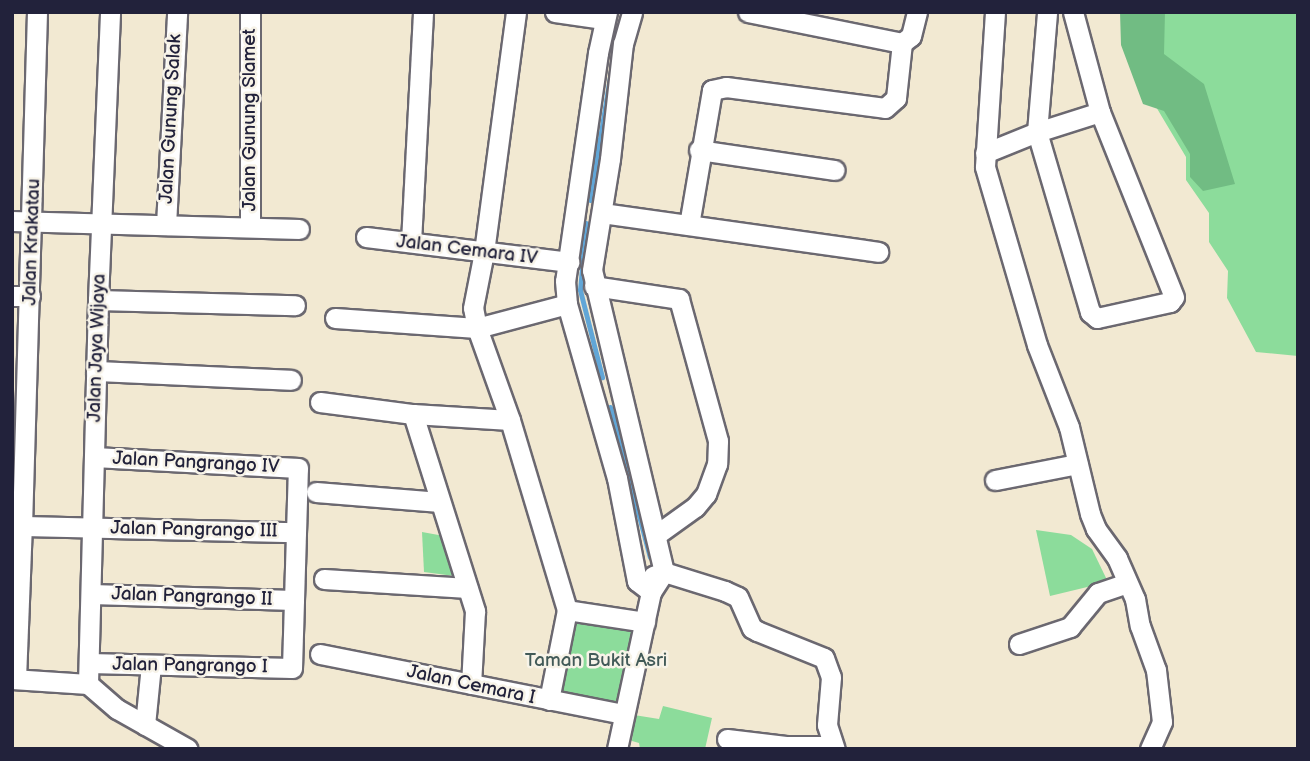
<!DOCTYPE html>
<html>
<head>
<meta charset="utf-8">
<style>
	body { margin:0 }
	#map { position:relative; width:1310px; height:761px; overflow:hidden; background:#f2e9d2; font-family:"Balsamiq Sans",sans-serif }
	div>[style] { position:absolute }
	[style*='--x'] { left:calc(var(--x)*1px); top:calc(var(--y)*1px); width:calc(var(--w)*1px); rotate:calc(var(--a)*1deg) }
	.green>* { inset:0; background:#8cdc9b; transform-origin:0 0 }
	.forest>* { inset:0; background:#71bc83 }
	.stream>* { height:5px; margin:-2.5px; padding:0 2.5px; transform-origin:2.5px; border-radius:2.5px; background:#61a6d7 }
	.roads { filter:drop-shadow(2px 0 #6b6870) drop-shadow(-2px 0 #6b6870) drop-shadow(0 2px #6b6870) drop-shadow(0 -2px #6b6870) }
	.minor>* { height:19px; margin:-9.5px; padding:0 9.5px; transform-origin:9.5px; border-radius:9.5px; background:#fff }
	span { translate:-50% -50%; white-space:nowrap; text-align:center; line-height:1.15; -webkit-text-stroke:5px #f7f3e8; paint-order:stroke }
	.street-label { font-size:19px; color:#22223b }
	.park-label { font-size:19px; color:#425a58 }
	.frame { position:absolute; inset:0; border:14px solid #22223b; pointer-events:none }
</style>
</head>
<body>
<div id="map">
	<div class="green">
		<i style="clip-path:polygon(1126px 12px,1298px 12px,1298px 356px,1256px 352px,1227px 298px,1228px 271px,1209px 242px,1209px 213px,1186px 180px,1186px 157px,1134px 70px)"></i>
		<i style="clip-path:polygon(1036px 530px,1071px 535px,1092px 549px,1108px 582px,1050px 596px)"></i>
		<i style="clip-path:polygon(422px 532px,444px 536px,454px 576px,424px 572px)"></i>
		<i style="left:567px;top:610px;width:79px;height:92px;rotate:9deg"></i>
		<i style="clip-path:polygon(663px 706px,712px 718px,705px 749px,640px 749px,639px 743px,632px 741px,634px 715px,659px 719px)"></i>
	</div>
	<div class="forest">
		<i style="clip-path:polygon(1120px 12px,1165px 12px,1164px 54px,1204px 84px,1235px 184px,1203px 191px,1190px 177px,1190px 154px,1164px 111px,1143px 104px,1121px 45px)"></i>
	</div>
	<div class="stream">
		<i style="--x:590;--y:200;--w:168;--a:-80.8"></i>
		<i style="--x:586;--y:223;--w:67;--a:95.1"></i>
		<i style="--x:580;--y:290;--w:90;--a:75.8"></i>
		<i style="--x:610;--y:407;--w:155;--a:75.1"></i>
	</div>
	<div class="roads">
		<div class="minor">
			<i style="--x:37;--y:12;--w:514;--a:91.67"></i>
			<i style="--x:22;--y:526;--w:274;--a:1.3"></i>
			<i style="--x:555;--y:12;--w:49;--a:8.3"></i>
			<i style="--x:607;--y:12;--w:42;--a:102.4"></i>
			<i style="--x:598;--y:53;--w:230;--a:98.2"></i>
			<i style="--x:565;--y:281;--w:23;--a:85"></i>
			<i style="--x:567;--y:304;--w:181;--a:74"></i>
			<i style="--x:617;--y:478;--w:105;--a:79"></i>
			<i style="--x:637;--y:581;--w:18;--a:38"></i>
			<i style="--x:748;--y:12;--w:157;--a:11.4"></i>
			<i style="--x:995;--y:12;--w:155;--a:93.7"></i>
			<i style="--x:985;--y:167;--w:185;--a:73.7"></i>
			<i style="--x:1037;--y:345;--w:88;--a:68.7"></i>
			<i style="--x:1069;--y:427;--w:89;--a:76.4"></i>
			<i style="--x:1090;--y:514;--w:16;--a:68"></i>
			<i style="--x:1096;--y:529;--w:36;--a:54"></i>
			<i style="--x:1117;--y:558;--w:45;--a:66.3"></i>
			<i style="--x:1135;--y:599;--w:27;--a:80"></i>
			<i style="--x:1140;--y:626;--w:47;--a:70"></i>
			<i style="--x:1156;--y:670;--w:52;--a:83.4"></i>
			<i style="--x:1162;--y:722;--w:30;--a:114"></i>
			<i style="--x:1073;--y:12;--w:104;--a:74.9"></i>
			<i style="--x:699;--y:150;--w:137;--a:8.4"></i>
			<i style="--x:985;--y:153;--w:56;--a:-22"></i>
			<i style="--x:1037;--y:132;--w:188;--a:73.6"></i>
			<i style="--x:1090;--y:312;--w:9;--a:41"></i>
			<i style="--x:1097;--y:318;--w:75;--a:-12.4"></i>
			<i style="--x:1170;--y:302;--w:6;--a:-51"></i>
			<i style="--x:1174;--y:297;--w:199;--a:-111.8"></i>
			<i style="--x:1100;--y:112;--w:66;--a:162.4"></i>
			<i style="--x:1037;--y:132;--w:120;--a:-85.2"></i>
			<i style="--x:602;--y:213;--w:279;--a:8"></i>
			<i style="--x:12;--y:221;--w:287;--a:1.6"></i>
			<i style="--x:166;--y:225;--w:213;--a:-87"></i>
			<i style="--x:689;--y:225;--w:137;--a:-80.3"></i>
			<i style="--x:712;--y:90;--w:14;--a:-12"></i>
			<i style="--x:726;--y:87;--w:160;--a:7.5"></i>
			<i style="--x:885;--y:108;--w:15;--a:-42"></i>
			<i style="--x:896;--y:98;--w:55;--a:-83.8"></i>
			<i style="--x:902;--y:43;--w:11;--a:-38"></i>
			<i style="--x:911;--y:36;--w:25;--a:-76"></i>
			<i style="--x:250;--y:227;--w:215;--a:-90"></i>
			<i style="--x:366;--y:237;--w:205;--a:7"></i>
			<i style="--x:411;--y:242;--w:230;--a:-87"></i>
			<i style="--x:594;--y:286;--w:86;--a:8.7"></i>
			<i style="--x:679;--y:299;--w:147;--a:74.6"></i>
			<i style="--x:718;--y:441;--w:23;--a:92"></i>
			<i style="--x:717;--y:464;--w:32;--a:110"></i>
			<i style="--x:706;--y:494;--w:17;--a:130"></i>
			<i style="--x:695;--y:507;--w:48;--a:144.3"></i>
			<i style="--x:12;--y:296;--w:18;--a:0"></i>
			<i style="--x:98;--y:300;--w:197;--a:1.5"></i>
			<i style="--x:335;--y:318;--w:142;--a:4"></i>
			<i style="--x:477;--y:328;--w:20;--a:-101"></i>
			<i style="--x:473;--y:308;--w:57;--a:-78.9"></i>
			<i style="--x:484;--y:252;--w:242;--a:-82.4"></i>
			<i style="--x:96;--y:371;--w:195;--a:2.6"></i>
			<i style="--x:320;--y:402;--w:94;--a:7.4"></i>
			<i style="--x:413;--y:414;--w:97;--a:3.5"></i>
			<i style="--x:413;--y:414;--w:207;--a:72.5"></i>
			<i style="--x:475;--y:611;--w:73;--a:93.1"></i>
			<i style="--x:995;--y:480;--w:84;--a:-11"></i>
			<i style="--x:316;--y:492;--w:124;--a:4.6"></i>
			<i style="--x:653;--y:576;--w:12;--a:-20"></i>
			<i style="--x:664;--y:572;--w:64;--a:17.3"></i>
			<i style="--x:725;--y:591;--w:14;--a:25"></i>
			<i style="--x:738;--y:597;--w:34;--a:66"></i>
			<i style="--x:752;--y:628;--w:6;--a:31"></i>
			<i style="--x:757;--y:631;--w:72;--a:21.9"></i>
			<i style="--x:824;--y:658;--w:20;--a:70"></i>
			<i style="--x:831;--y:677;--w:48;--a:94.8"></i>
			<i style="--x:827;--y:725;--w:25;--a:72"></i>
			<i style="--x:324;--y:579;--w:144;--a:3.6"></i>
			<i style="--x:91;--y:594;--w:203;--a:1.7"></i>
			<i style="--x:567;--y:610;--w:79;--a:8.7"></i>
			<i style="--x:1019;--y:644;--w:54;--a:-18.4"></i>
			<i style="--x:1070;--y:627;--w:44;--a:-50.5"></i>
			<i style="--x:1098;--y:593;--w:31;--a:-19"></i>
			<i style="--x:320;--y:654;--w:309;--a:11.2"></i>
			<i style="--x:89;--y:663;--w:203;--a:1.4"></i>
			<i style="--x:292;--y:668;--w:200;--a:-88.3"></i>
			<i style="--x:298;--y:468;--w:204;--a:-176.9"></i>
			<i style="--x:12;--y:679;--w:76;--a:3.8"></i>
			<i style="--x:88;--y:684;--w:38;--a:41"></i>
			<i style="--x:117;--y:709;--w:81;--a:29.4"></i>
			<i style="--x:16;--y:679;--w:153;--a:-87.8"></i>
			<i style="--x:88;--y:684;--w:384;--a:-88.5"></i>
			<i style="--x:98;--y:300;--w:288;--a:-87.6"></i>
			<i style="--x:549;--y:700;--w:92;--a:-78.7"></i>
			<i style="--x:567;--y:610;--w:198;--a:-106.7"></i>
			<i style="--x:510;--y:420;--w:98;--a:-109.7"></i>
			<i style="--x:477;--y:328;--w:93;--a:-14.9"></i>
			<i style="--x:145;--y:725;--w:60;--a:-84.3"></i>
			<i style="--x:727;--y:739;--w:59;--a:6.8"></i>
			<i style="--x:786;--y:746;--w:47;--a:0"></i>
			<i style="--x:617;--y:749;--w:161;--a:-77.8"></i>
			<i style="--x:651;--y:592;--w:24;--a:-57"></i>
			<i style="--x:664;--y:572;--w:310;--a:-103.4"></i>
			<i style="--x:592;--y:270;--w:112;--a:-80.8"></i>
			<i style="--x:610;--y:159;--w:116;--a:-83.6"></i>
			<i style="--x:623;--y:44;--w:33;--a:-74"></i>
		</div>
	</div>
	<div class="street-label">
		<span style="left:171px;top:119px;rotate:-87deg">Jalan Gunung Salak</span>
		<span style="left:250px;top:120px;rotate:-90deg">Jalan Gunung Slamet</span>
		<span style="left:32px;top:242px;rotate:-88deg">Jalan Krakatau</span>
		<span style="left:467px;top:250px;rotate:7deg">Jalan Cemara IV</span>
		<span style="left:97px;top:348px;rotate:-88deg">Jalan Jaya Wijaya</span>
		<span style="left:196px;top:463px;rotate:3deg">Jalan Pangrango IV</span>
		<span style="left:194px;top:530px;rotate:1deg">Jalan Pangrango III</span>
		<span style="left:192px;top:597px;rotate:2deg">Jalan Pangrango II</span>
		<span style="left:190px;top:666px;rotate:1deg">Jalan Pangrango I</span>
		<span style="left:471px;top:685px;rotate:12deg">Jalan Cemara I</span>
	</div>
	<div class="park-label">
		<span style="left:596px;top:661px">Taman Bukit Asri</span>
	</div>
	<div class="frame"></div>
</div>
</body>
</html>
